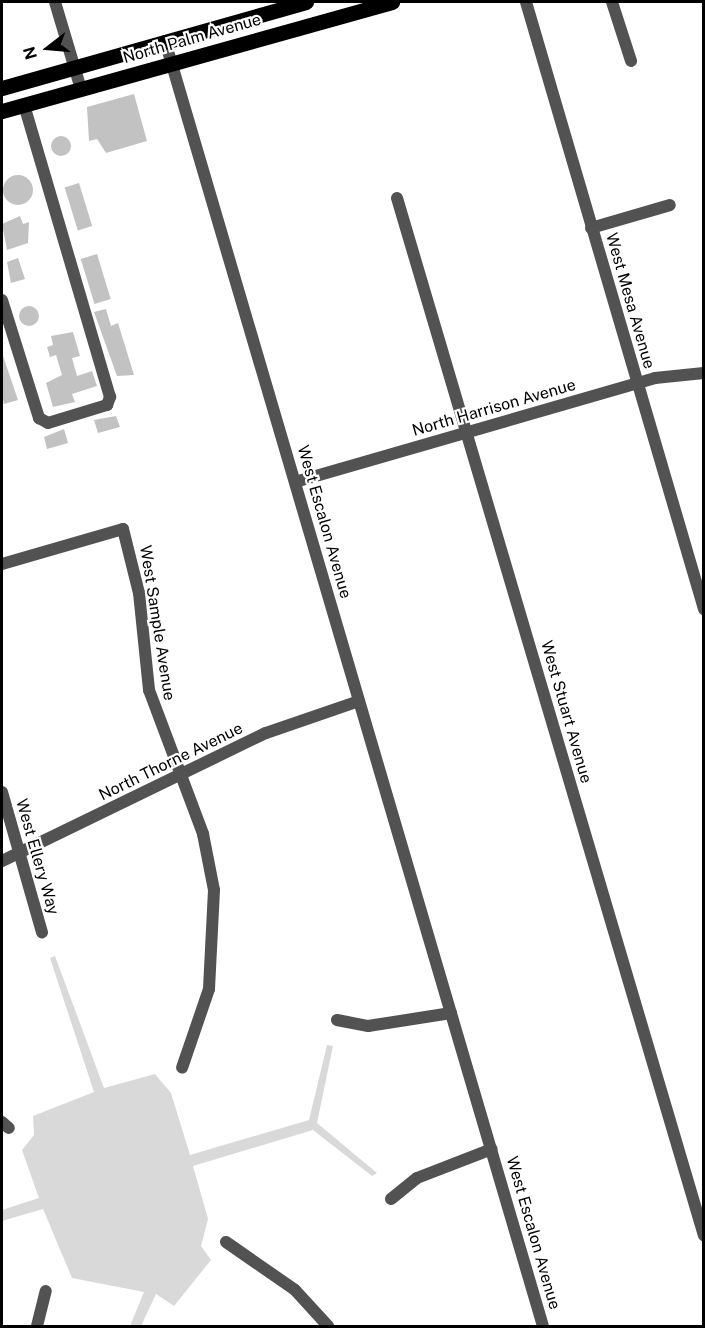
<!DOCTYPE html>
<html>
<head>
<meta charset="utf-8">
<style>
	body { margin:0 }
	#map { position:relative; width:705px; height:1328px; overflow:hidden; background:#fff; font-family:"Public Sans",sans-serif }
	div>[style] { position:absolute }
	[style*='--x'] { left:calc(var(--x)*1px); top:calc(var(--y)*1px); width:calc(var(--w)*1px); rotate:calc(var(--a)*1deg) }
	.green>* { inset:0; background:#d9d9d9 }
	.building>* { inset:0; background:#c2c2c2; transform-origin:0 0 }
	.round { border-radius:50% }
	.minor>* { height:12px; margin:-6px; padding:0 6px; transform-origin:6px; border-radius:6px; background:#525252 }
	.major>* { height:15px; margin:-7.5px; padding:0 7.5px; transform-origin:7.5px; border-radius:7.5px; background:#000 }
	span { translate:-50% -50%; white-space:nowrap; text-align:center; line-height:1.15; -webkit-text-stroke:4.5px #fff; paint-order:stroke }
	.street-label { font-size:16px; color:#000 }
	.frame { position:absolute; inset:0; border:3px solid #000; pointer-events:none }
	.north { position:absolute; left:18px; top:18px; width:60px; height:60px; -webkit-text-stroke:4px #fff; paint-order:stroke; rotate:254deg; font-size:16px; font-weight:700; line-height:24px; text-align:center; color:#000 }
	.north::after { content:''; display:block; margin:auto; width:21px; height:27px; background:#000; clip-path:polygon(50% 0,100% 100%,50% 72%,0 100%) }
</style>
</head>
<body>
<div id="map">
	<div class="green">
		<i style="clip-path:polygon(55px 956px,104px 1088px,155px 1074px,171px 1093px,190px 1155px,309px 1120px,327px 1045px,333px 1046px,317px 1123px,377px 1173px,372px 1176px,313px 1130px,193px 1166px,208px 1219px,201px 1246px,211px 1260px,174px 1306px,156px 1294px,141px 1326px,130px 1326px,144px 1292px,72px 1278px,43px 1209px,2px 1221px,2px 1210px,39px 1198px,22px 1150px,34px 1135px,33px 1116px,94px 1092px,50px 958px)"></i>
	</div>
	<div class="building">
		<i style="clip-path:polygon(134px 94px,147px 141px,106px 153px,97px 139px,89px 141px,87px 107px)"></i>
		<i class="round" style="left:51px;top:136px;width:20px;height:20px"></i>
		<i class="round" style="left:3px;top:175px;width:30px;height:30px"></i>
		<i style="left:79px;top:183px;width:45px;height:15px;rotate:73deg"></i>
		<i style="clip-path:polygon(20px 216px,23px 224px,29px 222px,28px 243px,7px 250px,2px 224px)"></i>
		<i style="left:97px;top:254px;width:47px;height:17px;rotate:73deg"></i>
		<i style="clip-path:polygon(18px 258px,25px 279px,11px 283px,7px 262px)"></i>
		<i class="round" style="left:19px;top:306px;width:20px;height:20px"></i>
		<i style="clip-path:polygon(106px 309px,111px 326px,118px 323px,134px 375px,117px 376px,94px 312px)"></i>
		<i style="clip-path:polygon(73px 332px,80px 356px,72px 358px,77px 376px,92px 371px,97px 386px,72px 394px,75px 402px,53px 407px,46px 383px,62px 375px,56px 355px,50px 357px,47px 347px,53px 345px,51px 336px)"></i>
		<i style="clip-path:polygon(2px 353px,18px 400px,4px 404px,2px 395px)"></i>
		<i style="clip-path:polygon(116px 416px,120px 427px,98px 433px,94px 420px)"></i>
		<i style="clip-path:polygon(64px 429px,68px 443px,47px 449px,44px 437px)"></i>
	</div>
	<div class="minor">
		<i style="--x:55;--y:2;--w:91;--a:73.4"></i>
		<i style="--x:526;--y:2;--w:633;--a:73.66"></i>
		<i style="--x:612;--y:2;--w:62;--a:72.1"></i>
		<i style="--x:165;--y:41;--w:1339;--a:73.61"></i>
		<i style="--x:397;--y:198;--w:1082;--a:73.52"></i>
		<i style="--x:591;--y:228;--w:82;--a:-16.2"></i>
		<i style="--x:2;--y:300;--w:124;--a:72.6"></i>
		<i style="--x:39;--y:418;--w:10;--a:29"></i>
		<i style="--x:48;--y:423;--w:62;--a:-17"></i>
		<i style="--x:107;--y:405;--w:9;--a:-69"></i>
		<i style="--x:110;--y:397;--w:305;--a:-106.4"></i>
		<i style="--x:295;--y:482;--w:375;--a:-16.1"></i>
		<i style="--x:655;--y:378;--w:49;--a:-5.8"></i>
		<i style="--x:2;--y:564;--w:126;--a:-16.1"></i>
		<i style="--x:123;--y:529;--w:66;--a:76"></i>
		<i style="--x:139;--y:593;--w:98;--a:84.1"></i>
		<i style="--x:149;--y:690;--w:154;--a:69.4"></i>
		<i style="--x:203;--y:834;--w:57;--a:78.9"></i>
		<i style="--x:214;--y:890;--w:99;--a:92.9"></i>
		<i style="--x:209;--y:989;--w:83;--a:108.9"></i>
		<i style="--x:2;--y:792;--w:146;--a:74.1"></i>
		<i style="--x:2;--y:861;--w:293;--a:-25.9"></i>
		<i style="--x:266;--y:733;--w:98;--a:-19"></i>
		<i style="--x:337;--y:1020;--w:32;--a:11"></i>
		<i style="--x:368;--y:1026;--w:84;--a:-8.9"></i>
		<i style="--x:2;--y:1122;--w:9;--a:41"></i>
		<i style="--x:391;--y:1199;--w:33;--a:-39"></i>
		<i style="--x:417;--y:1178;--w:80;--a:-21.1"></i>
		<i style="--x:226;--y:1242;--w:84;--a:34.8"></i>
		<i style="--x:295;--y:1290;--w:49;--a:47.5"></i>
		<i style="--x:37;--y:1326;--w:36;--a:-76"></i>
	</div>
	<div class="major">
		<i style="--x:2;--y:88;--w:316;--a:-15.8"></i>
		<i style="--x:2;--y:111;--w:405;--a:-15.6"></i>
	</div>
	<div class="street-label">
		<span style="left:192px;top:39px;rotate:-16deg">North Palm Avenue</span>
		<span style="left:630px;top:301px;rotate:74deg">West Mesa Avenue</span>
		<span style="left:494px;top:408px;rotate:-16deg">North Harrison Avenue</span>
		<span style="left:324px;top:522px;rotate:74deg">West Escalon Avenue</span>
		<span style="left:157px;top:623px;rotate:81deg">West Sample Avenue</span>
		<span style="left:566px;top:712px;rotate:74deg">West Stuart Avenue</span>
		<span style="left:171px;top:762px;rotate:-26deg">North Thorne Avenue</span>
		<span style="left:37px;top:857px;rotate:74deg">West Ellery Way</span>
		<span style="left:533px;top:1233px;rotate:74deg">West Escalon Avenue</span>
	</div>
	<div class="frame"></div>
	<div class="north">N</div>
</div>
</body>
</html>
